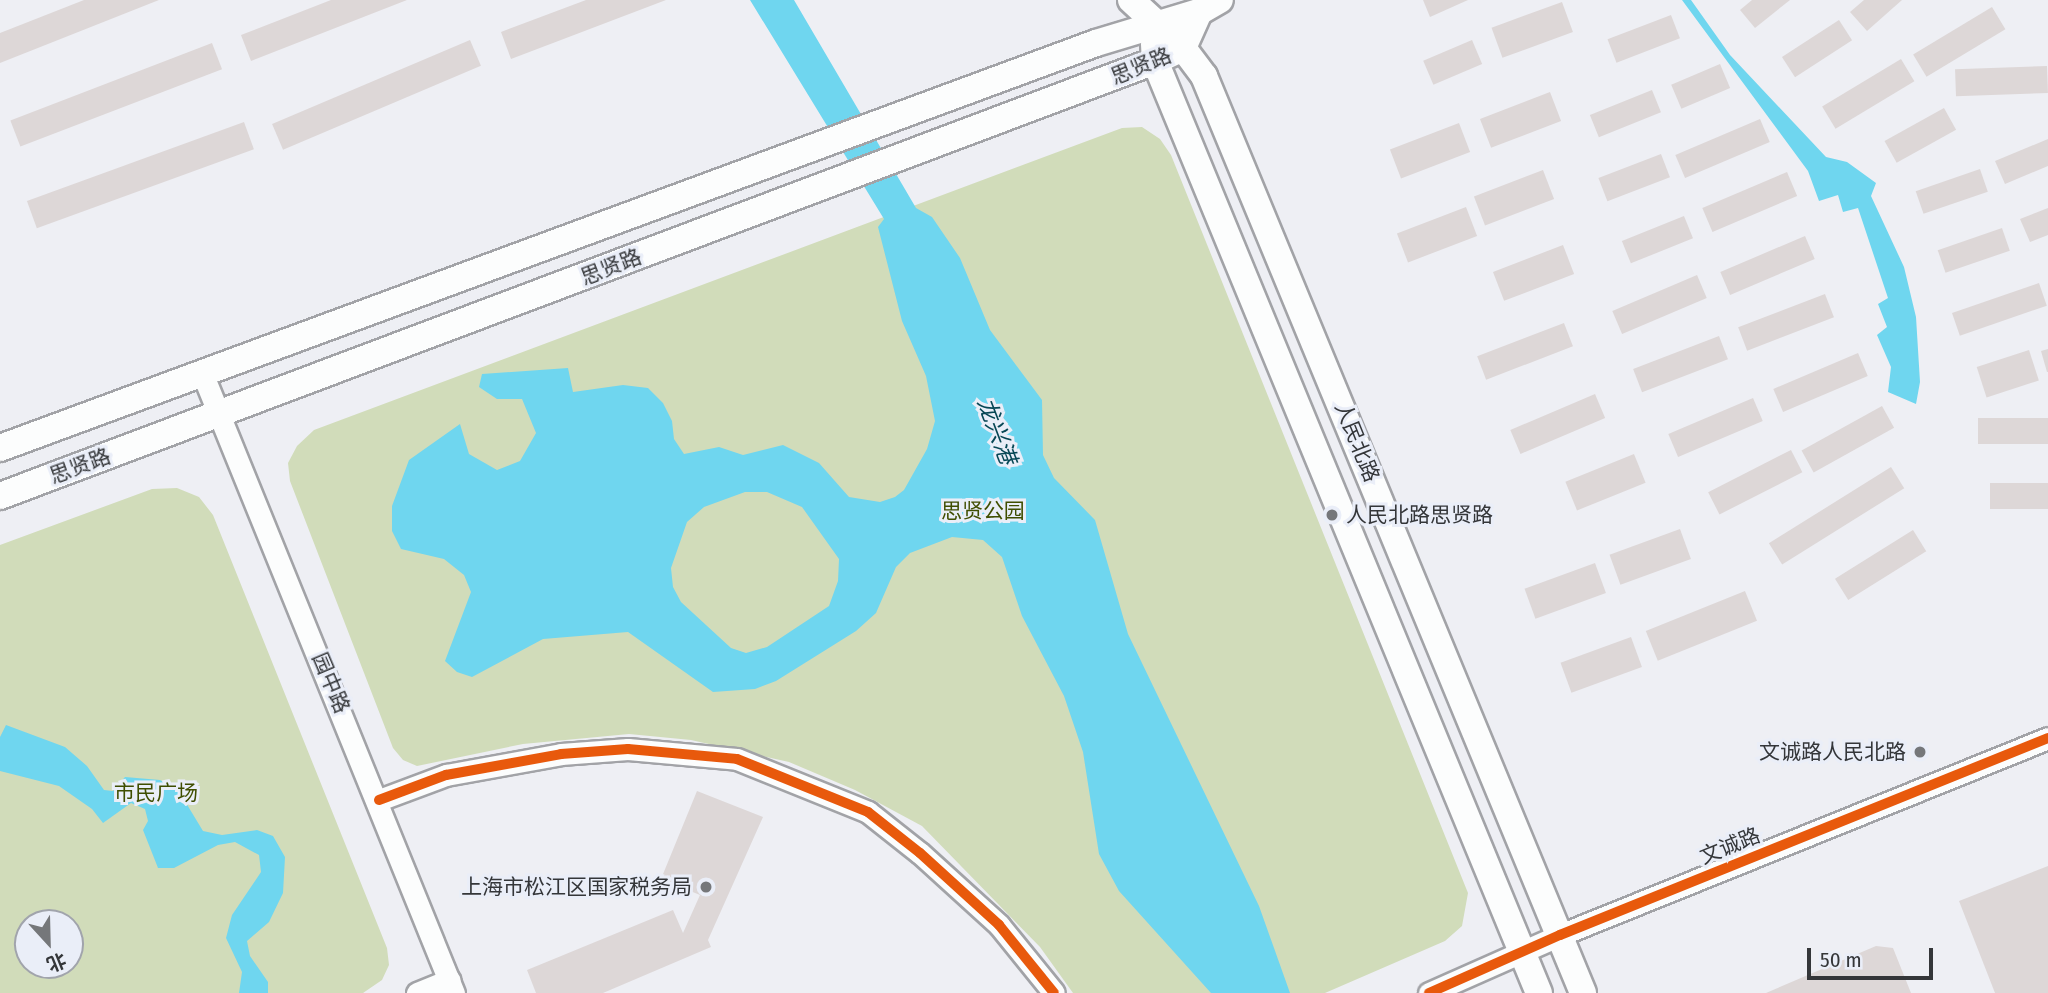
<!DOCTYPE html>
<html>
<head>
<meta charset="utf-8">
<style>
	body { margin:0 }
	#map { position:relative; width:2048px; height:993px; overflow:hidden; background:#eeeff4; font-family:"Fira Sans Condensed","Noto Sans SC",sans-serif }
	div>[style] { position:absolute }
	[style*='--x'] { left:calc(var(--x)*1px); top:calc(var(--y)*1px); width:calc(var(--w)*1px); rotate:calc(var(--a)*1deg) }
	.green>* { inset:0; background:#d1dcba }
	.water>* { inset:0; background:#6fd6ef }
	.building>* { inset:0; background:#ddd7d7; transform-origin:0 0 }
	.roads { filter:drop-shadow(2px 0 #a2a3a7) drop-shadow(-2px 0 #a2a3a7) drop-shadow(0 2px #a2a3a7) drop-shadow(0 -2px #a2a3a7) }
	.minor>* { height:21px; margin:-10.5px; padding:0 10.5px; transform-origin:10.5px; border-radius:10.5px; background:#fcfdfd }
	.major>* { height:26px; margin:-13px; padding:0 13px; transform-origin:13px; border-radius:13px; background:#fcfdfd }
	.cycleway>* { height:10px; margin:-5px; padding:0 5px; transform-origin:5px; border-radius:5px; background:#e8590c }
	.dots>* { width:19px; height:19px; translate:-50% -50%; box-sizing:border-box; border:4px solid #eaeef8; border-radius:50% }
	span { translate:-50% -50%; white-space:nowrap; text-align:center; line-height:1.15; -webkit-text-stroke:6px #eaeef8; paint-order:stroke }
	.street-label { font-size:21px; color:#343639 }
	.park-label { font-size:21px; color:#3f4e01 }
	.poi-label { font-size:21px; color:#343639 }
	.left { translate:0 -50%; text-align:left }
	.right { translate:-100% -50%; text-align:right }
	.water-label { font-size:23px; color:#074755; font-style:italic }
	.north { position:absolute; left:14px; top:909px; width:70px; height:70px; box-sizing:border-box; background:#eaeef8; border:2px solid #a1a4ac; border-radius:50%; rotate:158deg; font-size:19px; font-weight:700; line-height:28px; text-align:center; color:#343639 }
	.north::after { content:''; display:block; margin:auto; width:24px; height:32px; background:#75777a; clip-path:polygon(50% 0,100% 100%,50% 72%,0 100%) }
	.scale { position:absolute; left:1807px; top:948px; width:126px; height:32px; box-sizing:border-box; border:4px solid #343639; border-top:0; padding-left:9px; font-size:21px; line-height:24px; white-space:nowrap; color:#343639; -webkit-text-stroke:5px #eaeef8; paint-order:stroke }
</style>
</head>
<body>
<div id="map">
	<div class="green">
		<i style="clip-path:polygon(1142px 127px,1160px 139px,1171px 155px,1468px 893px,1462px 926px,1445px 941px,1325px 993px,1073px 993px,1040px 947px,922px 826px,855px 790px,789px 762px,691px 740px,629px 734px,523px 744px,417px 766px,403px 760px,393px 748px,290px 481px,288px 463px,297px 446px,314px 430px,1122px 128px)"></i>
		<i style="clip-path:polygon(evenodd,177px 488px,199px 497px,213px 515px,387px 948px,389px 965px,382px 980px,363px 993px,0 993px,0 545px,152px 489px,177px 488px,28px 923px,70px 923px,70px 965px,28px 965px,28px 923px)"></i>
	</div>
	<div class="water">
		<i style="clip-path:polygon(evenodd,750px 0,794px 0,916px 208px,932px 217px,960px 258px,990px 330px,1042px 400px,1043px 455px,1054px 478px,1095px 520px,1128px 634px,1259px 906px,1290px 993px,1211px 993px,1119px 891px,1099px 854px,1083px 752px,1064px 696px,1022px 616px,1002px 557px,983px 540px,952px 537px,910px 553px,896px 567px,876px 613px,856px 631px,776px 681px,755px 689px,713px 692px,628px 632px,543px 639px,472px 677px,457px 672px,445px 661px,471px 592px,464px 575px,444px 559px,401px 549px,392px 531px,392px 506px,409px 460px,460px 424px,469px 454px,497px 470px,520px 461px,536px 433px,522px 399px,497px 399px,479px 387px,482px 374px,568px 368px,573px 392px,623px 385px,648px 388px,663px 403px,672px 421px,674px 439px,684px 454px,719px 447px,743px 455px,783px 445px,819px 463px,849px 497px,880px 502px,895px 497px,904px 490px,927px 449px,935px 421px,926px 376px,902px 321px,878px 227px,884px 219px,750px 0,745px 492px,767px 492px,802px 507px,839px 559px,838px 581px,829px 606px,767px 647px,746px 653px,731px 648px,681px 602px,673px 587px,671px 568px,687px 522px,704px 507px,745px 492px)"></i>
		<i style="clip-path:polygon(1682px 0,1691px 0,1730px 55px,1826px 157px,1847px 162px,1876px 183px,1871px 196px,1904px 267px,1916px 317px,1920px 382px,1916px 404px,1888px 392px,1891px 367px,1877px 335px,1887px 327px,1878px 304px,1888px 298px,1858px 208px,1843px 212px,1838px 195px,1819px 201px,1808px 171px)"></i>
		<i style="clip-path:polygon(6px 725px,65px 747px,87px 766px,104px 790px,113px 791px,125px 777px,160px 780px,180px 793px,203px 831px,222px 835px,257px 830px,273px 836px,285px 857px,283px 893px,269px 922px,247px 941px,250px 956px,268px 982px,268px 993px,239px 993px,242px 972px,226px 938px,232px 915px,261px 872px,259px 855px,235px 842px,218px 845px,174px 868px,158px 868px,143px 830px,148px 821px,145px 809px,131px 803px,103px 823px,92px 809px,59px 786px,0 771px,0 737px)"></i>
	</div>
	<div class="building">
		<i style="clip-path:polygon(84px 0,159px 0,0 63px,0 33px)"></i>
		<i style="clip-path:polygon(331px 0,407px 0,251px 61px,241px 35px)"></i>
		<i style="clip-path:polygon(586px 0,666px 0,511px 59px,501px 32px)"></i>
		<i style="clip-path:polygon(1423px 0,1468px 0,1430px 17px)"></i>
		<i style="clip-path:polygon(1752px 0,1790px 0,1755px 28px,1740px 10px)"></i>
		<i style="clip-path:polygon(1864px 0,1902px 0,1867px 31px,1850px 12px)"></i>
		<i style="left:1562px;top:2px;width:32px;height:75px;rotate:70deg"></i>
		<i style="left:1992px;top:7px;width:26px;height:92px;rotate:59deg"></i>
		<i style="left:1671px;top:15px;width:25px;height:68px;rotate:69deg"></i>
		<i style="left:1839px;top:20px;width:24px;height:68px;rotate:57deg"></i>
		<i style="left:470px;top:40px;width:28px;height:215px;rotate:67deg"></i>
		<i style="left:1472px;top:40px;width:26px;height:53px;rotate:67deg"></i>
		<i style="left:212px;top:43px;width:28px;height:216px;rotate:69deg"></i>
		<i style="left:1901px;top:59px;width:26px;height:92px;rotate:59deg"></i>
		<i style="left:1720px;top:64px;width:26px;height:53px;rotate:67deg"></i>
		<i style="left:2047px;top:66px;width:27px;height:92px;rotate:88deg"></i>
		<i style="left:1652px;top:90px;width:24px;height:67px;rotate:68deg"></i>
		<i style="left:1550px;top:92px;width:31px;height:75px;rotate:69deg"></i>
		<i style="left:1944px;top:108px;width:25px;height:68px;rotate:61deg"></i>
		<i style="left:1760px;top:119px;width:25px;height:92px;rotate:67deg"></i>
		<i style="left:244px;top:122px;width:29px;height:231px;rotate:70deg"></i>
		<i style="left:1459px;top:123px;width:31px;height:74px;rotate:69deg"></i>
		<i style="clip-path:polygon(2048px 139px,2048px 166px,2005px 184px,1995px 161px)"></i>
		<i style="left:1661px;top:154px;width:25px;height:67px;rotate:69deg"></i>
		<i style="left:1980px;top:169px;width:24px;height:68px;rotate:71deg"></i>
		<i style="left:1543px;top:170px;width:31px;height:74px;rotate:69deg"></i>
		<i style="left:1787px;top:172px;width:26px;height:92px;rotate:67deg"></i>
		<i style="left:1466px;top:207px;width:31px;height:74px;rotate:69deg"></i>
		<i style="clip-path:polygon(2048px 208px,2048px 235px,2030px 242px,2020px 219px)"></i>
		<i style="left:1684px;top:216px;width:24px;height:67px;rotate:68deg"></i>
		<i style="left:2002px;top:228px;width:24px;height:68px;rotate:71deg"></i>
		<i style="left:1805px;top:236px;width:25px;height:92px;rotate:67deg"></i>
		<i style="left:1563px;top:245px;width:31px;height:75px;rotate:69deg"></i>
		<i style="left:1697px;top:275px;width:25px;height:92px;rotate:67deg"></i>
		<i style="left:2039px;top:283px;width:24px;height:92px;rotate:71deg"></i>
		<i style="left:1825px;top:294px;width:25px;height:93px;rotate:69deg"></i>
		<i style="left:1564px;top:323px;width:25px;height:93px;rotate:69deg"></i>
		<i style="left:1719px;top:336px;width:25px;height:92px;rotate:69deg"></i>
		<i style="clip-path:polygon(2048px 349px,2048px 372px,2047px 372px,2041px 351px)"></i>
		<i style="left:2029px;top:350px;width:32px;height:55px;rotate:72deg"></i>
		<i style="left:1858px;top:353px;width:25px;height:92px;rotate:67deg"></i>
		<i style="left:1595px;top:394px;width:26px;height:92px;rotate:67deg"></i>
		<i style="left:1753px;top:398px;width:25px;height:92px;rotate:67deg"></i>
		<i style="left:1882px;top:406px;width:25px;height:92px;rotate:61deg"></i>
		<i style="left:2048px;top:418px;width:26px;height:70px;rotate:90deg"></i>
		<i style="left:1791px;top:450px;width:25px;height:93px;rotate:63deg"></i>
		<i style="left:1634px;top:454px;width:31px;height:74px;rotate:68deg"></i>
		<i style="left:1891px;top:467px;width:25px;height:144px;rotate:58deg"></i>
		<i style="left:2048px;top:483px;width:26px;height:58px;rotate:90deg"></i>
		<i style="left:1680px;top:529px;width:32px;height:75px;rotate:70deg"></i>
		<i style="left:1913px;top:530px;width:25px;height:92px;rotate:58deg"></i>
		<i style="left:1595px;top:563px;width:32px;height:75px;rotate:70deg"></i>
		<i style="left:1745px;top:591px;width:32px;height:107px;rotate:68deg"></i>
		<i style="left:1631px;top:637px;width:32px;height:75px;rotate:70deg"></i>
		<i style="clip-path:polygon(697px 791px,763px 817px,708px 940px,711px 947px,603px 993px,536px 993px,527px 970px,673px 910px,683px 933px,700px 895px,661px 879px)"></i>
		<i style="clip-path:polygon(2048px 866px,2048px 993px,1995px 993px,1959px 901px)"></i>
		<i style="clip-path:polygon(1876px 946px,1893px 948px,1911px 993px,1766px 993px)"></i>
	</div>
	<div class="roads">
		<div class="minor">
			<i style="--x:203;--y:375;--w:667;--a:67.9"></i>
			<i style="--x:379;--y:800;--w:72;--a:-20.5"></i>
			<i style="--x:446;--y:775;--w:117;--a:-10.3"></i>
			<i style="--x:561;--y:754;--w:67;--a:-4.3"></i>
			<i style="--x:628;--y:749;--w:109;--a:5.2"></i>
			<i style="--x:737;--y:759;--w:141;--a:22"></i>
			<i style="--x:868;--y:812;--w:66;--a:38.3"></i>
			<i style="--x:920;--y:853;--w:107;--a:42.3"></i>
			<i style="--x:999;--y:925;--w:87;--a:51"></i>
			<i style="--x:417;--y:993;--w:35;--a:-22"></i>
			<i style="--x:1429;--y:993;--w:143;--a:-23.9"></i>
			<i style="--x:1560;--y:935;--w:526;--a:-21.98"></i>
		</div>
		<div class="major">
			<i style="--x:1131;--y:0;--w:71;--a:42.7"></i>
			<i style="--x:1183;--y:48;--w:35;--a:53"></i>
			<i style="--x:1204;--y:76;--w:992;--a:67.54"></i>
			<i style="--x:1154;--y:44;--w:17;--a:87"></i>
			<i style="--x:1155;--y:61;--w:1008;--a:67.61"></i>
			<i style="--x:0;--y:448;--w:1168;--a:-20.28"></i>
			<i style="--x:1096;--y:43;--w:108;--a:-16.8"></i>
			<i style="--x:1199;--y:12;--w:24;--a:-30"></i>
			<i style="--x:0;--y:496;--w:1234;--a:-20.64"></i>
			<i style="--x:1155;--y:61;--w:31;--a:-25"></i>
			<i style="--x:1183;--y:48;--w:39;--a:-66"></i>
		</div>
	</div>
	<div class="cycleway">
		<i style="--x:379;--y:800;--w:72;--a:-20.5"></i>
		<i style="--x:446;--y:775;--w:117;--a:-10.3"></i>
		<i style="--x:561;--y:754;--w:67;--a:-4.3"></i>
		<i style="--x:628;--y:749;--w:109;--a:5.2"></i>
		<i style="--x:737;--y:759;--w:141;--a:22"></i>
		<i style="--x:868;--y:812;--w:66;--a:38.3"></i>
		<i style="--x:920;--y:853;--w:107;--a:42.3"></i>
		<i style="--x:999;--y:925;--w:87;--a:51"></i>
		<i style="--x:1429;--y:993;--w:143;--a:-23.9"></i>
		<i style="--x:1560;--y:935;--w:526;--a:-21.98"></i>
	</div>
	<div class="dots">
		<i style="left:1332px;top:515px;background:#75777a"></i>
		<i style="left:1920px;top:752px;background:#75777a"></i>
		<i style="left:706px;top:887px;background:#75777a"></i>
	</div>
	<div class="street-label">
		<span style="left:1141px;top:66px;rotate:-22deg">思贤路</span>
		<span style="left:611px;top:267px;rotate:-21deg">思贤路</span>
		<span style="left:1357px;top:442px;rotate:68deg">人民北路</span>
		<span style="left:80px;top:466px;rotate:-20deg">思贤路</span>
		<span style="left:331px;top:683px;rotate:67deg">园中路</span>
		<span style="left:1730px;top:846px;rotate:-22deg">文诚路</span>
	</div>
	<div class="park-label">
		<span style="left:983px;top:511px">思贤公园</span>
		<span style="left:156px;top:793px">市民广场</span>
	</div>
	<div class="poi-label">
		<span class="left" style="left:1346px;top:515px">人民北路思贤路</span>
		<span class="right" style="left:1906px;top:752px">文诚路人民北路</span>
		<span class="right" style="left:692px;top:887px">上海市松江区国家税务局</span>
	</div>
	<div class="water-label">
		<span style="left:997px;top:431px;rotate:69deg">龙兴港</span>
	</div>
	<div class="north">北</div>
	<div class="scale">50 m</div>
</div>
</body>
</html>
